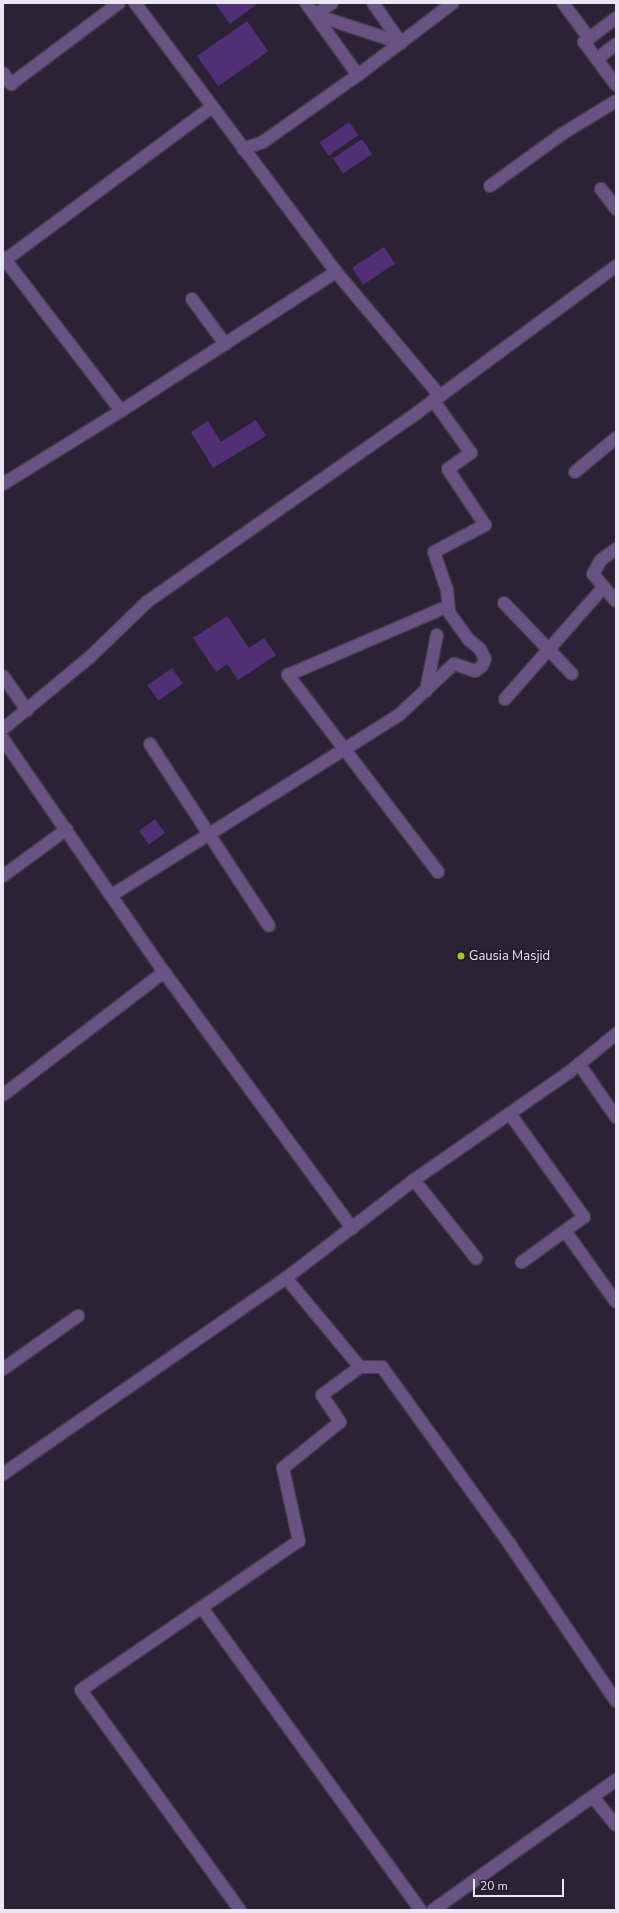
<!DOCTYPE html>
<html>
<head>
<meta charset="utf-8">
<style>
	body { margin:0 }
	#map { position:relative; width:619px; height:1913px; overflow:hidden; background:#2b2335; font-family:"Nunito Sans",sans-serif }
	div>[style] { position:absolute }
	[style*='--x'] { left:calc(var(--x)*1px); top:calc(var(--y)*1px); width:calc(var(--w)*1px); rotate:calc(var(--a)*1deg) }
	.building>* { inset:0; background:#512f75; transform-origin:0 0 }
	.roads { filter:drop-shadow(1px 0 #463e4f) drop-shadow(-1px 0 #463e4f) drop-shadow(0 1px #463e4f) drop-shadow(0 -1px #463e4f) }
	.minor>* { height:12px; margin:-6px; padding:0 6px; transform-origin:6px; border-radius:6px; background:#685383 }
	.dots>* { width:11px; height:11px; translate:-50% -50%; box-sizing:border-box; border:2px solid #211a2b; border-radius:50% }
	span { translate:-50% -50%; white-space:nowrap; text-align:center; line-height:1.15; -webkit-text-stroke:3px #211a2b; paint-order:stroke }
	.poi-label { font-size:13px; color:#eae6f2 }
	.left { translate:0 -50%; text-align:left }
	.frame { position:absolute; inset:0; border:4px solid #eae6f2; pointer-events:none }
	.scale { position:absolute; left:473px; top:1879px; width:91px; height:18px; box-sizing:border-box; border:2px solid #eae6f2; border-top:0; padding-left:5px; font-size:12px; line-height:14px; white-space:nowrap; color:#eae6f2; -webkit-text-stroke:3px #211a2b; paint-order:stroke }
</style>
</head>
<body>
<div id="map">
	<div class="building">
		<i style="clip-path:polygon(215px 3px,255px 3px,256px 5px,230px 24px)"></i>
		<i style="left:247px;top:21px;width:37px;height:61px;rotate:55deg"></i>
		<i style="left:349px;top:122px;width:16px;height:36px;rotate:55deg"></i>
		<i style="left:362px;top:139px;width:18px;height:35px;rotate:56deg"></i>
		<i style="left:384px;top:247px;width:20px;height:38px;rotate:57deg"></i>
		<i style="clip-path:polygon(256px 420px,266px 436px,213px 468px,191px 432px,208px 421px,221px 442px)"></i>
		<i style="clip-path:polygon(227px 616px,249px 648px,264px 638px,276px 655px,238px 680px,227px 664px,216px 672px,193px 638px)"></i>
		<i style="left:172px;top:668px;width:19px;height:30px;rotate:55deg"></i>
		<i style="left:155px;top:819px;width:17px;height:20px;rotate:54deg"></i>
	</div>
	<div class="roads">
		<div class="minor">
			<i style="--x:135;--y:3;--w:336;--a:53.2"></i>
			<i style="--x:336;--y:272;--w:162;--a:50"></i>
			<i style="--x:306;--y:3;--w:89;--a:54.2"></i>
			<i style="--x:358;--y:75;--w:119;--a:-37.2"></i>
			<i style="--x:373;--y:3;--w:49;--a:55"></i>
			<i style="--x:563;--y:3;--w:44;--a:53.4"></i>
			<i style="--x:315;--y:15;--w:90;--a:18"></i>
			<i style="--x:315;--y:15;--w:21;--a:-35"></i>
			<i style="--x:616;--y:18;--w:40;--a:143"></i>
			<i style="--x:584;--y:42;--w:54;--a:53.3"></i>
			<i style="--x:597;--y:59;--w:24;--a:-38"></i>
			<i style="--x:3;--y:73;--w:14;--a:54"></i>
			<i style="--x:11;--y:84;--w:135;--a:-36.9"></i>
			<i style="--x:243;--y:149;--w:21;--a:-19"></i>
			<i style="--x:263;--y:142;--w:116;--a:-35.2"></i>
			<i style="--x:490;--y:186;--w:89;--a:-35.8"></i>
			<i style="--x:562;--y:134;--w:63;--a:-31.4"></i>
			<i style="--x:601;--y:189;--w:25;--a:53"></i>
			<i style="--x:3;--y:257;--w:194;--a:52.5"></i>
			<i style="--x:121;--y:411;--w:139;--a:148.3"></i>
			<i style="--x:5;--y:260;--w:257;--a:-36.5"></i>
			<i style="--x:192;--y:299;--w:56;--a:53.7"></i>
			<i style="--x:121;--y:411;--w:256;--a:-32.9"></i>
			<i style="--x:575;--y:472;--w:53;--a:-39.7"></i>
			<i style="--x:616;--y:549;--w:19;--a:144"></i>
			<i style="--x:601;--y:560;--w:16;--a:120"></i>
			<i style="--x:593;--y:574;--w:35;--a:50"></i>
			<i style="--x:504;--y:603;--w:98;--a:46.2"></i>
			<i style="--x:3;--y:676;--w:42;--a:54.8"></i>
			<i style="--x:426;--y:691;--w:57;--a:-78.9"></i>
			<i style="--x:505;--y:699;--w:148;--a:-48.6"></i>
			<i style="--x:3;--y:729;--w:113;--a:-39.6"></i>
			<i style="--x:90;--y:657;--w:79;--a:-44"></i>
			<i style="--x:147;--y:602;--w:321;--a:-35"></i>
			<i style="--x:410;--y:418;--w:256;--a:-36.4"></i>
			<i style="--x:3;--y:739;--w:283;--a:55.4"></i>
			<i style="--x:150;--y:744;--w:217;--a:56.8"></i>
			<i style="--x:438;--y:872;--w:248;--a:-127.3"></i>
			<i style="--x:288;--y:675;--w:174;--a:-23.3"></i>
			<i style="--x:3;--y:876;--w:79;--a:-36.3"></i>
			<i style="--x:112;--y:895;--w:340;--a:-32.1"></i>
			<i style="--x:400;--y:714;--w:74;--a:-42.8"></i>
			<i style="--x:454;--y:664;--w:22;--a:18"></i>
			<i style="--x:475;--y:671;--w:9;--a:-36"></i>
			<i style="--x:482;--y:666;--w:8;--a:-67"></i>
			<i style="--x:485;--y:659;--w:11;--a:-117"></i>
			<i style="--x:480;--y:649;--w:14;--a:-141"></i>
			<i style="--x:469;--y:640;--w:34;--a:-126"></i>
			<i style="--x:449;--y:612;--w:22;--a:-95"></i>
			<i style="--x:447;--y:590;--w:40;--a:-108.9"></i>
			<i style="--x:434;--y:552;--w:58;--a:-27.9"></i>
			<i style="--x:485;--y:525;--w:67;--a:-123.5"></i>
			<i style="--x:448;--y:469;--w:28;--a:-35"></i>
			<i style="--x:471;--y:453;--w:65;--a:-125.6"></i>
			<i style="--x:579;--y:1064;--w:65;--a:55.1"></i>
			<i style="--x:3;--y:1095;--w:203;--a:-37.4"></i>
			<i style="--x:164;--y:972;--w:318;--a:53.7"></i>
			<i style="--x:510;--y:1114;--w:127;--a:54.3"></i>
			<i style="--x:584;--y:1217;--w:77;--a:144"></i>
			<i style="--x:414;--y:1180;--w:100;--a:51.5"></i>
			<i style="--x:565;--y:1231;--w:87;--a:54.3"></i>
			<i style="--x:360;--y:1367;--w:22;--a:0"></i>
			<i style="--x:382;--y:1367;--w:221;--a:54.2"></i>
			<i style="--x:511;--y:1546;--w:187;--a:55.9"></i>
			<i style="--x:3;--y:1369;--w:92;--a:-35.2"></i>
			<i style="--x:3;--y:1474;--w:344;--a:-34.7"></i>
			<i style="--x:202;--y:1608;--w:373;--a:54.1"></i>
			<i style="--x:593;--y:1797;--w:36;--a:51"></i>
			<i style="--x:240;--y:1910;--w:271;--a:-125.9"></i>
			<i style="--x:81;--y:1690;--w:264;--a:-34.4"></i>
			<i style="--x:299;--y:1541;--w:75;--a:-102.4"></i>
			<i style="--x:283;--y:1468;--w:73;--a:-38.9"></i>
			<i style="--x:340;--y:1422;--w:32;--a:-124"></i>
			<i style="--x:322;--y:1395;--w:47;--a:-36.4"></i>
			<i style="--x:360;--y:1367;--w:116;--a:-129.7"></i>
			<i style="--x:286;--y:1278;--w:161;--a:-37.4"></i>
			<i style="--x:414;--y:1180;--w:188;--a:-34.8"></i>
			<i style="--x:568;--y:1073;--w:62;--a:-39.1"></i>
			<i style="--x:433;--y:1910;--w:224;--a:-35.4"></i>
		</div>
	</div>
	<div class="dots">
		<i style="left:461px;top:956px;background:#9fca2c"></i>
	</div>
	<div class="poi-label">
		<span class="left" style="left:469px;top:956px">Gausia Masjid</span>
	</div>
	<div class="frame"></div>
	<div class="scale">20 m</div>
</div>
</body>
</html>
